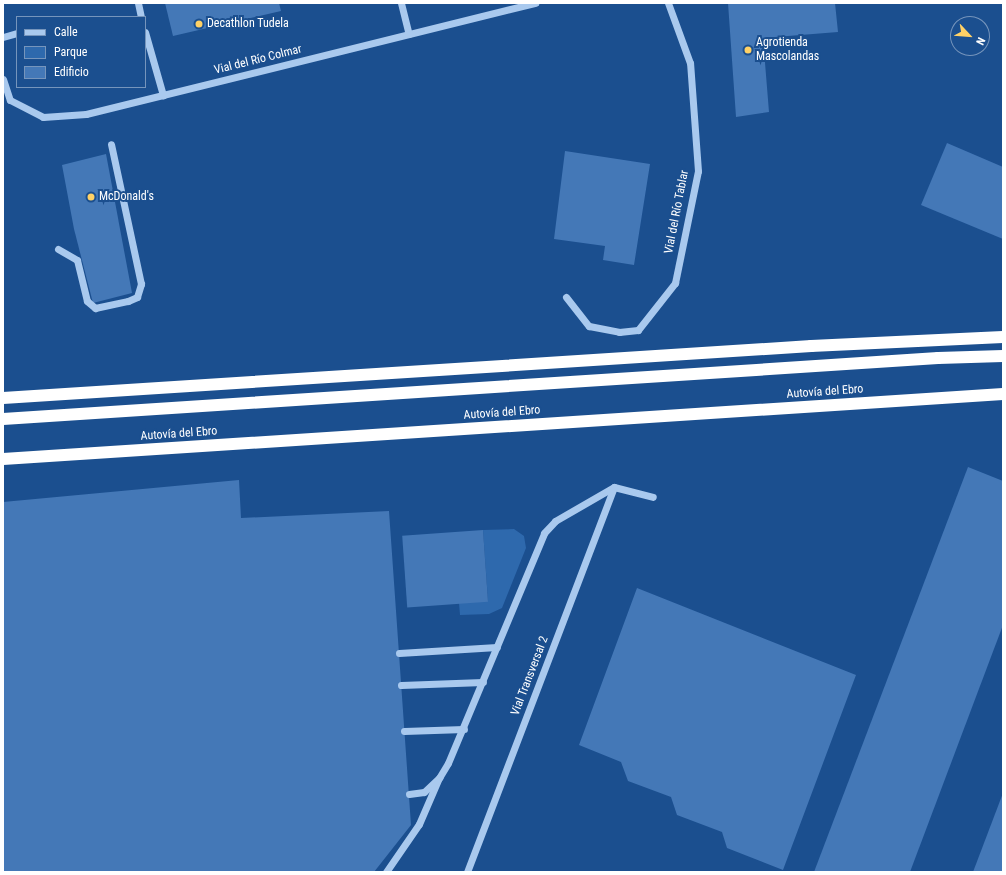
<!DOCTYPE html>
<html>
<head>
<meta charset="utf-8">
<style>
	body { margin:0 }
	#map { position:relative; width:1006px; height:875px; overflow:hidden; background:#1b4f8f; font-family:"Roboto Condensed",sans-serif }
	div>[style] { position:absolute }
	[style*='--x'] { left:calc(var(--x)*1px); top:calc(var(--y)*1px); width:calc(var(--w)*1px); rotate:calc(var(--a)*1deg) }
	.green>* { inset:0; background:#2e69ad }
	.building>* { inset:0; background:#4478b7; transform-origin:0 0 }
	.minor>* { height:7px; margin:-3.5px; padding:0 3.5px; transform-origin:3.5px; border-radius:3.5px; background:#a9c9ee }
	.highway>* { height:12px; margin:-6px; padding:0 6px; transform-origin:6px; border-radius:6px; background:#fff }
	.dots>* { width:11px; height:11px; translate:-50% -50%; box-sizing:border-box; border:2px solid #1b4f8f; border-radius:50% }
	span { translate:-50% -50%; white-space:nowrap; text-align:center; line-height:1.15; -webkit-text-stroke:4px #1b4f8f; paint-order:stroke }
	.poi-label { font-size:12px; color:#fff }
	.left { translate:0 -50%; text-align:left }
	.street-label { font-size:12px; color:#fff }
	.frame { position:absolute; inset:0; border:4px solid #fff; pointer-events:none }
	.legend { position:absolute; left:16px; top:16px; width:130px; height:72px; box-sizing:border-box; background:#1b4f8f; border:1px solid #7695bc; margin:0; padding:5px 7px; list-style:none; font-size:12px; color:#fff }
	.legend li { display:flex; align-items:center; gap:8px; height:20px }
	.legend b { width:20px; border:1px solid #7695bc }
	.north { position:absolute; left:950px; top:16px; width:40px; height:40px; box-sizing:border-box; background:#1b4f8f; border:1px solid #7695bc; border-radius:50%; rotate:116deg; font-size:11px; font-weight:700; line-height:16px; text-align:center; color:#fff }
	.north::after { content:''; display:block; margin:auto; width:14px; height:18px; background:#ffd166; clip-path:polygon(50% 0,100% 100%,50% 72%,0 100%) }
</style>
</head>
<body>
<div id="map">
	<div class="green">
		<i style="clip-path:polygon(514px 529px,524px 536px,526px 548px,502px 608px,489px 614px,460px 615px,459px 603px,488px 601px,483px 530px)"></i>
	</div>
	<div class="building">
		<i style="clip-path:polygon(165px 3px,279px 3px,281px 11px,173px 36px)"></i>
		<i style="clip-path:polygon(728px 3px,835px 3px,838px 32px,763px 38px,769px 112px,736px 117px)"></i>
		<i style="clip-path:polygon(947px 143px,1003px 167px,1003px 239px,921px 205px)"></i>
		<i style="clip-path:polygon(565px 151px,650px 164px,634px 265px,603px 260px,605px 246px,554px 239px)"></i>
		<i style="clip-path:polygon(106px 154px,132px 293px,93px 303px,74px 229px,62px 165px)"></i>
		<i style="clip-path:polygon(968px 467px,1003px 481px,1003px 625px,910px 872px,814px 872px)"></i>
		<i style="clip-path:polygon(239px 480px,241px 518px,389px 511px,411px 825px,374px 872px,3px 872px,3px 502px)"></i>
		<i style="left:483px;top:530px;width:72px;height:81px;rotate:86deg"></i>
		<i style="clip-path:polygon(637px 588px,856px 675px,783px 870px,727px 848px,722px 832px,677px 815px,671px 797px,628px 781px,621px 762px,579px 745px)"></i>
		<i style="clip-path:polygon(1003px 793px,1003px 872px,973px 872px)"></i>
	</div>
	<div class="minor">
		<i style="--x:138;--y:3;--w:14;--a:78"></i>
		<i style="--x:401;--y:3;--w:32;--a:76"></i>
		<i style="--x:145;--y:32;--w:66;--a:74.1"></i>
		<i style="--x:3;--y:37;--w:15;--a:-16"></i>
		<i style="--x:3;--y:79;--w:22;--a:72"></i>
		<i style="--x:10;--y:100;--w:37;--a:27"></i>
		<i style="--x:43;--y:117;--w:43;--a:-4"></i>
		<i style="--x:86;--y:114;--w:463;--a:-13.9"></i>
		<i style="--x:58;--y:249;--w:22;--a:30"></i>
		<i style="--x:77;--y:260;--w:42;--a:76.3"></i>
		<i style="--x:87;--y:301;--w:11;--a:41"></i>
		<i style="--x:95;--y:308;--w:34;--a:-12"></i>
		<i style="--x:128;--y:301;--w:10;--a:-24"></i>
		<i style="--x:137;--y:297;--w:14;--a:-73"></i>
		<i style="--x:141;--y:284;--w:143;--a:-102.1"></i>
		<i style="--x:566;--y:297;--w:37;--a:52"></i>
		<i style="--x:589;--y:326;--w:31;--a:11"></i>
		<i style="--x:619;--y:332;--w:19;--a:-6"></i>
		<i style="--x:638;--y:330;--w:60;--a:-51.8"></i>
		<i style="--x:675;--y:283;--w:114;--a:-78.4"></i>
		<i style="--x:698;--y:171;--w:108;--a:-94.2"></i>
		<i style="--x:690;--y:63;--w:64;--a:-110.1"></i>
		<i style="--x:399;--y:653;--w:98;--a:-3.5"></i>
		<i style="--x:401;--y:685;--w:82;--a:-2.1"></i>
		<i style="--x:404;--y:731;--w:60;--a:-1.9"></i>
		<i style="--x:409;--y:794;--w:15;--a:-8"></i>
		<i style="--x:424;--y:792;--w:21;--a:-43"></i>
		<i style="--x:439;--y:778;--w:17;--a:-59"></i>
		<i style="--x:448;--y:763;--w:249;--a:-67.3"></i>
		<i style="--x:544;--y:533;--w:16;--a:-47"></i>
		<i style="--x:555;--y:521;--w:68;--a:-30"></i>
		<i style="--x:614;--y:487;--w:40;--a:14.4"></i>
		<i style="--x:386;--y:872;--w:58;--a:-55.5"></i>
		<i style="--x:419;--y:824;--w:48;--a:-66.6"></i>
		<i style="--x:467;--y:872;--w:412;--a:-69.1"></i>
	</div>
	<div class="highway">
		<i style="--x:3;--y:398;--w:810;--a:-3.68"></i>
		<i style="--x:811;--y:346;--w:192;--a:-2.7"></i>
		<i style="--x:3;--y:419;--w:937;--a:-3.73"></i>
		<i style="--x:938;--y:358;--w:65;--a:-1.8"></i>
		<i style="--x:3;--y:459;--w:1002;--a:-3.72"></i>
	</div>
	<div class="dots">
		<i style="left:199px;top:24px;background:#ffd166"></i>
		<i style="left:748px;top:50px;background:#ffd166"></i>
		<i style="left:91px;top:197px;background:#ffd166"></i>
	</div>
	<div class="poi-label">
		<span class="left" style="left:207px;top:24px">Decathlon Tudela</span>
		<span class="left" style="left:756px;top:50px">Agrotienda<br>Mascolandas</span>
		<span class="left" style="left:99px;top:197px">McDonald's</span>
	</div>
	<div class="street-label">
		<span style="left:258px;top:60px;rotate:-14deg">Vial del Río Colmar</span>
		<span style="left:677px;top:212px;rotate:-79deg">Vial del Río Tablar</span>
		<span style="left:825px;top:392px;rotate:-4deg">Autovía del Ebro</span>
		<span style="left:502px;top:413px;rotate:-4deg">Autovía del Ebro</span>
		<span style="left:179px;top:434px;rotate:-4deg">Autovía del Ebro</span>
		<span style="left:530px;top:676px;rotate:-69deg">Vial Transversal 2</span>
	</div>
	<div class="frame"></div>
	<ul class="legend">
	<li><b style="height:5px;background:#a9c9ee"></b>Calle</li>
	<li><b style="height:11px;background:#2e69ad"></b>Parque</li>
	<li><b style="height:11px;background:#4478b7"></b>Edificio</li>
	</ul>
	<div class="north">N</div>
</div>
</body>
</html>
